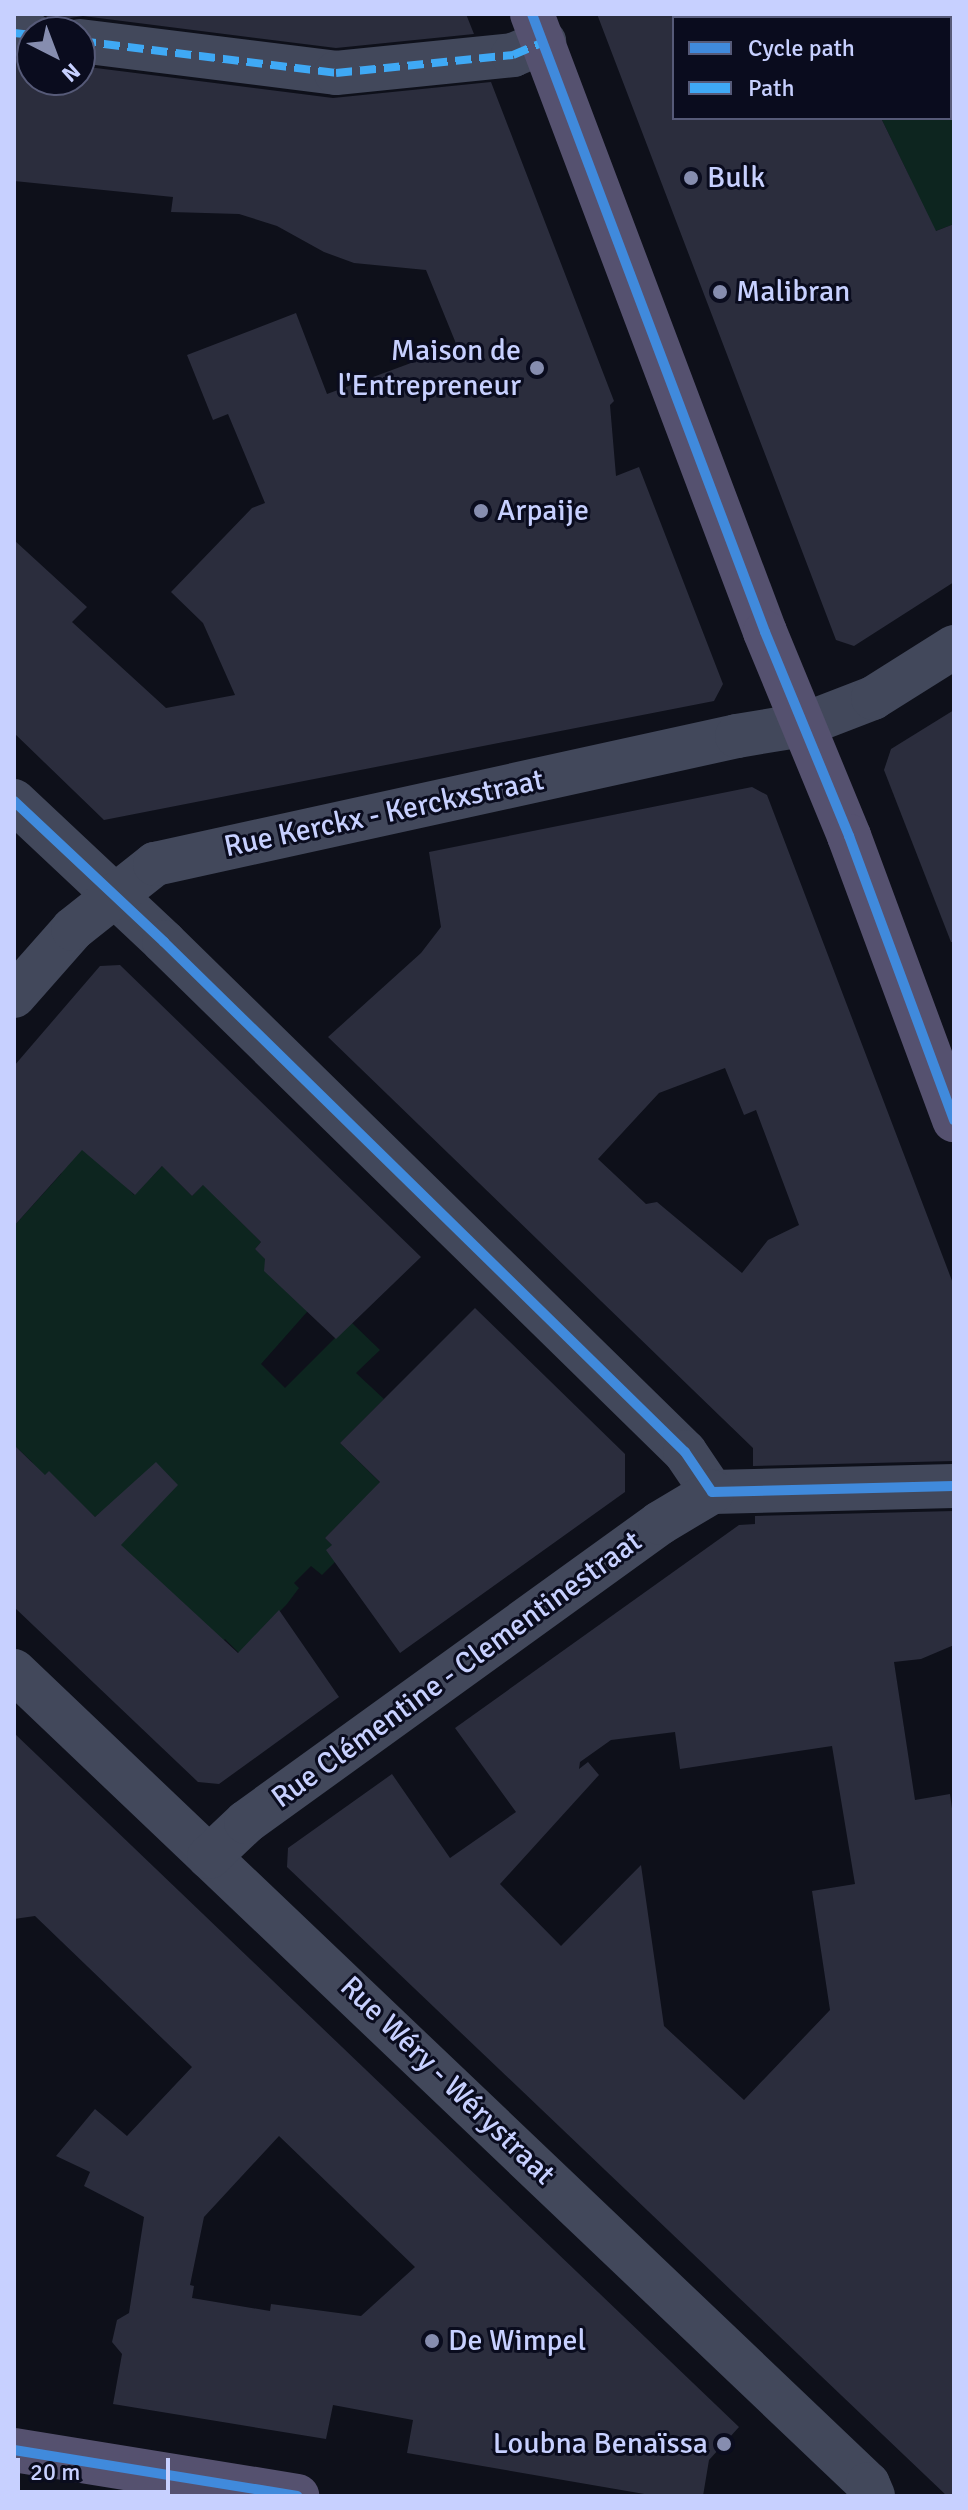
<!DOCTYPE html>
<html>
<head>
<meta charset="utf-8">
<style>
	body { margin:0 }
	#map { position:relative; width:968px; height:2510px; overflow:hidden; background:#0e101a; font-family:Signika,sans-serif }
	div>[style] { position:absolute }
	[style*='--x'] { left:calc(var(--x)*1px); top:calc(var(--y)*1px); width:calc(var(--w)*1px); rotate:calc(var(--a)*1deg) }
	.green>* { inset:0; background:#0d251f }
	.building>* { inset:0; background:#2b2d3d }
	.minor>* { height:44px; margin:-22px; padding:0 22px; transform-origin:22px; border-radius:22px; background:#42485b }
	.major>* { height:44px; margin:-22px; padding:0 22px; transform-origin:22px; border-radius:22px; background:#55516f }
	.quiet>* { height:8px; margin-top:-4px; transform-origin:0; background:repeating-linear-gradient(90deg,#3fa9f5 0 16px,transparent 0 24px) }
	.cycleway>* { height:10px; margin:-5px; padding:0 5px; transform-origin:5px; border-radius:5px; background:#408adc }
	.dots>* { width:22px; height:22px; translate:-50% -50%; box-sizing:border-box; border:4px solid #0a0c1e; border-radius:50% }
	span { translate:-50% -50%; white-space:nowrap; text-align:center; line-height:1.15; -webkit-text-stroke:6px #0a0c1e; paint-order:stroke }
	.poi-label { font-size:30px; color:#c7d0ff }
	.left { translate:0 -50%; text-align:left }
	.right { translate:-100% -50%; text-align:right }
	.street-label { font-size:30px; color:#c7d0ff }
	.frame { position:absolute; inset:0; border:16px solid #c7d0ff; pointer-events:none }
	.legend { position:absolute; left:672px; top:16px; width:280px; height:104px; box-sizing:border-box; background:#0a0c1e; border:2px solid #565a78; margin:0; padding:10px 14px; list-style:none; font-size:24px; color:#c7d0ff }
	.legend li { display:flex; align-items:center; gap:16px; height:40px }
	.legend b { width:40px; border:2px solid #565a78 }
	.north { position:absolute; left:16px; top:16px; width:80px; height:80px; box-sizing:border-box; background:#0a0c1e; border:2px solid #565a78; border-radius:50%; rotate:138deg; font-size:22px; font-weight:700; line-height:32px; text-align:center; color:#c7d0ff }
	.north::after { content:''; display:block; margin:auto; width:28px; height:36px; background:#868daf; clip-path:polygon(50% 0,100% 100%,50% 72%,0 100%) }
	.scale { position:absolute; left:16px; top:2458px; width:154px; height:36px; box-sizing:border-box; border:4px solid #c7d0ff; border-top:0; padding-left:10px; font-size:24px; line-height:28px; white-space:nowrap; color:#c7d0ff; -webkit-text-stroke:6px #0a0c1e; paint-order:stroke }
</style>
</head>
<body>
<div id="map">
	<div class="green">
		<i style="clip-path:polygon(950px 70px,954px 70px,954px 224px,842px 267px,911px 180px,881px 118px,950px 118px)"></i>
		<i style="clip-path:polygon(70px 1128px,134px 1195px,174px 1154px,177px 1181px,192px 1196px,221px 1167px,234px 1215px,261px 1242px,255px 1249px,314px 1304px,261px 1364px,285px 1388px,351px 1322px,380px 1350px,356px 1373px,384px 1399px,340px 1443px,401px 1503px,345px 1518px,325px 1538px,342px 1555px,322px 1575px,311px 1566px,294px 1583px,299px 1588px,287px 1604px,239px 1653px,225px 1639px,210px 1654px,119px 1546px,101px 1512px,95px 1517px,79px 1502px,39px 1482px,32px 1462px,14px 1445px,14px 1226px,61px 1174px)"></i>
	</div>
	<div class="building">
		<i style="clip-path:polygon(45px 14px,466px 14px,474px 34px,336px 48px,83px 16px,70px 18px,56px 32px)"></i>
		<i style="clip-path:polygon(597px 14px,674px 14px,674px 118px,881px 118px,936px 231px,954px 224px,954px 582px,854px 646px,836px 640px)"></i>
		<i style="clip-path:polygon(14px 58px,32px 60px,32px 80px,80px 80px,80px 66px,333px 98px,491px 82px,614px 401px,610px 405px,616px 476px,639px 467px,723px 684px,714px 701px,104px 820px,14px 733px,14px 540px,87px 607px,72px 622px,166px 708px,235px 695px,203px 623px,171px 592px,252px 508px,265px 503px,228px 414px,213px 420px,187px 355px,296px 313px,327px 394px,457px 346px,426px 270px,354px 263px,324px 252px,277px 226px,239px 214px,171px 212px,173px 197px,14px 181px)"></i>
		<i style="clip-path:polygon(954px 710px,954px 942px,951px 942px,884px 770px,891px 749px)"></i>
		<i style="clip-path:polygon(evenodd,752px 787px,767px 795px,954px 1286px,954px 1461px,753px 1466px,753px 1448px,328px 1037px,421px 953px,441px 927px,429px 852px,752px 787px,725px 1068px,744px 1115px,756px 1110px,799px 1225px,768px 1240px,742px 1273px,657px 1202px,646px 1204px,598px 1159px,659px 1093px,725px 1068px)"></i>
		<i style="clip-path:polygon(120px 965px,421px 1257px,336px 1339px,264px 1271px,265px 1259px,255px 1249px,261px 1242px,203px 1185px,192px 1196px,162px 1166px,135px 1195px,82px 1150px,14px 1226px,14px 1066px,100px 966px)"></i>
		<i style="clip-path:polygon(475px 1308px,625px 1454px,625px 1492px,400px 1653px,326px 1550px,332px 1545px,325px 1538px,380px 1482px,340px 1443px)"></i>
		<i style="clip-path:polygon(14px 1445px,45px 1475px,49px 1471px,95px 1517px,156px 1462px,178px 1485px,121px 1545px,238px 1653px,279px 1610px,339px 1697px,219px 1784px,198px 1782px,14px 1607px)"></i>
		<i style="clip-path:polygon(evenodd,954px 1511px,954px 1645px,921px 1659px,894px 1662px,915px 1800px,950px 1794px,954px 1823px,954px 2496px,947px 2496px,287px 1867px,288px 1848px,392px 1774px,450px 1858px,516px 1812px,455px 1728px,739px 1525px,755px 1524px,755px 1516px,954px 1511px,675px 1732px,680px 1769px,832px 1746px,855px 1884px,812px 1891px,830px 2010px,744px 2100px,664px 2026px,641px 1865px,561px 1946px,500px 1884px,599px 1775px,588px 1762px,579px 1769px,580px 1762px,611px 1740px,675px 1732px)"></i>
		<i style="clip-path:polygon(evenodd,14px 1733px,739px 2427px,709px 2460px,703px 2496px,656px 2496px,407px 2453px,413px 2420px,333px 2405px,326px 2439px,113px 2404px,122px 2354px,112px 2342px,117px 2320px,129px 2313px,144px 2217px,84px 2186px,90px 2172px,56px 2156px,95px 2109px,127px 2136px,192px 2067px,35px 1916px,14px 1919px,14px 1733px,279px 2136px,415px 2267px,361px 2316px,271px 2304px,270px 2311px,192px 2298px,194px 2286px,190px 2285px,204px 2217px,279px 2136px)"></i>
	</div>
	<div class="minor">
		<i style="--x:14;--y:33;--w:18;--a:6"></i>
		<i style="--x:80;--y:41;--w:258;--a:7.1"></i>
		<i style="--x:336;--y:73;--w:178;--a:-5.8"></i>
		<i style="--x:513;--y:55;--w:34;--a:-23"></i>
		<i style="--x:14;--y:801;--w:206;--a:43.2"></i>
		<i style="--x:164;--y:942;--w:729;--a:44.39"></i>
		<i style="--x:685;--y:1452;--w:48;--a:56"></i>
		<i style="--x:14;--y:996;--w:89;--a:-48.6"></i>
		<i style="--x:73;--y:929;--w:105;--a:-38.4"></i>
		<i style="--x:155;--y:864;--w:596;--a:-12.4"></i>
		<i style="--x:737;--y:736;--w:67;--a:-9.5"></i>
		<i style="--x:803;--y:725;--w:75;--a:-21.1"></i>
		<i style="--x:873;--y:698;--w:96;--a:-32.2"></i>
		<i style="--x:712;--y:1492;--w:242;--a:-1.4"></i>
		<i style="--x:14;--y:1671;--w:1179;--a:43.59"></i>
		<i style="--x:868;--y:2484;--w:13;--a:67"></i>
		<i style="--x:209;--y:1857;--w:51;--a:-43.4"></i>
		<i style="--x:246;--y:1822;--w:511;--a:-35.84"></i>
		<i style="--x:660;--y:1523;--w:61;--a:-30.8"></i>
	</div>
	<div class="major">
		<i style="--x:532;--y:14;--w:660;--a:69.34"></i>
		<i style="--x:765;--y:632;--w:221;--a:67.6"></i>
		<i style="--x:849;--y:836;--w:303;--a:69.7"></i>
		<i style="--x:14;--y:2450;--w:287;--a:9.2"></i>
	</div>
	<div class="quiet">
		<i style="--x:14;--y:33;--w:18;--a:6"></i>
		<i style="--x:80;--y:41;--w:258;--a:7.1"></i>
		<i style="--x:336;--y:73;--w:178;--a:-5.8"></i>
		<i style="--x:513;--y:55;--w:34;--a:-23"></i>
	</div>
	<div class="cycleway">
		<i style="--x:532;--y:14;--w:660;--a:69.34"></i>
		<i style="--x:765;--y:632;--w:221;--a:67.6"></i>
		<i style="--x:849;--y:836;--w:303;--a:69.7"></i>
		<i style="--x:14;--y:801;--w:206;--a:43.2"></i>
		<i style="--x:164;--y:942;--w:729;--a:44.39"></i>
		<i style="--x:685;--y:1452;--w:48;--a:56"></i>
		<i style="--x:712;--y:1492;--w:242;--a:-1.4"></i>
		<i style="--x:14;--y:2450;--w:287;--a:9.2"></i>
	</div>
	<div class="dots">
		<i style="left:691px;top:178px;background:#868daf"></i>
		<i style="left:720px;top:292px;background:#868daf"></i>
		<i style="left:537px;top:368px;background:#868daf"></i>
		<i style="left:481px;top:511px;background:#868daf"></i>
		<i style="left:432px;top:2341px;background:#868daf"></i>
		<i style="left:724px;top:2444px;background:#868daf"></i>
	</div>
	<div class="poi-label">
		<span class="left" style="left:707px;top:178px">Bulk</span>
		<span class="left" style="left:736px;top:292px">Malibran</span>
		<span class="right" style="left:521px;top:368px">Maison de<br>l'Entrepreneur</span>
		<span class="left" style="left:497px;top:511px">Arpaije</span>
		<span class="left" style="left:448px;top:2341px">De Wimpel</span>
		<span class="right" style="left:708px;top:2444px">Loubna Benaïssa</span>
	</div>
	<div class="street-label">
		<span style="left:384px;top:814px;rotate:-12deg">Rue Kerckx - Kerckxstraat</span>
		<span style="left:457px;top:1670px;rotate:-36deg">Rue Clémentine - Clementinestraat</span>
		<span style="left:447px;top:2081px;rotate:44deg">Rue Wéry - Wérystraat</span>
	</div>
	<div class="frame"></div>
	<ul class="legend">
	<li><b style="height:10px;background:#408adc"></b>Cycle path</li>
	<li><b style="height:10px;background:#3fa9f5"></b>Path</li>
	</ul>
	<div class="north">N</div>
	<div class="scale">20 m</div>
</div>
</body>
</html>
